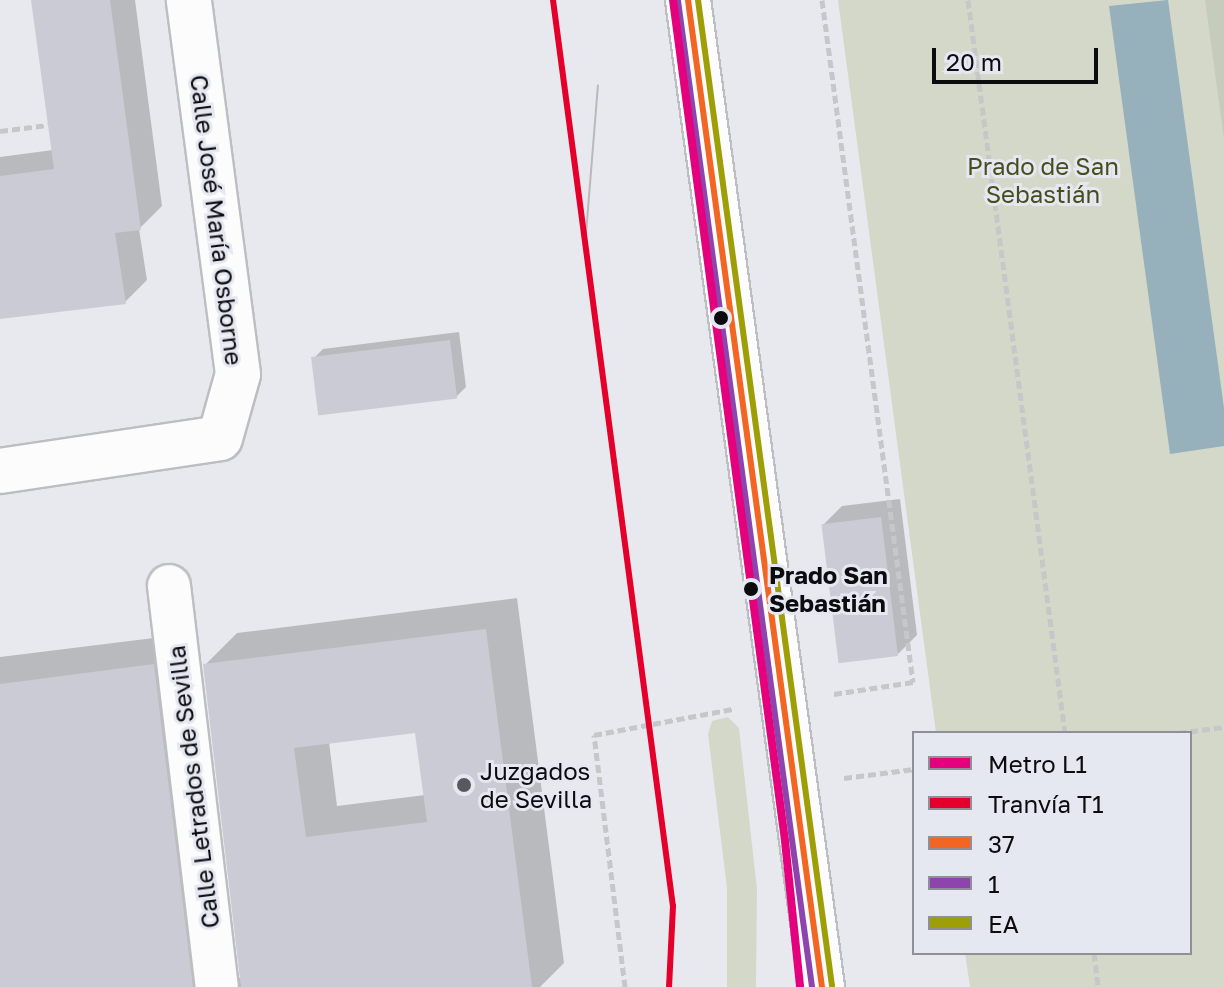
<!DOCTYPE html>
<html>
<head>
<meta charset="utf-8">
<style>
	body { margin:0 }
	#map { position:relative; width:1224px; height:987px; overflow:hidden; background:#e8e9ee; font-family:"Golos Text",sans-serif }
	div>[style] { position:absolute }
	[style*='--x'] { left:calc(var(--x)*1px); top:calc(var(--y)*1px); width:calc(var(--w)*1px); rotate:calc(var(--a)*1deg) }
	.green>* { inset:0; background:#d4d8c9 }
	.forest>* { inset:0; background:#c6ccbc }
	.water>* { inset:0; background:#96b0bc }
	.shadow>* { inset:0; background:#0003 }
	.building>* { inset:0; background:#cacbd4; transform-origin:0 0 }
	.path>* { height:5px; margin-top:-2.5px; transform-origin:0; background:repeating-linear-gradient(90deg,#c6c7c9 0 8px,transparent 0 12px) }
	.roads { filter:drop-shadow(2px 0 #bdbec1) drop-shadow(-2px 0 #bdbec1) drop-shadow(0 2px #bdbec1) drop-shadow(0 -2px #bdbec1) }
	.pedestrian>* { height:42px; margin:-21px; padding:0 21px; transform-origin:21px; border-radius:21px; background:#fcfcfc }
	.minor>* { height:44px; margin:-22px; padding:0 22px; transform-origin:22px; border-radius:22px; background:#fcfcfc }
	.tertiary>* { height:44px; margin:-22px; padding:0 22px; transform-origin:22px; border-radius:22px; background:#fcfcfc }
	.tram>* { height:2px; margin:-1px; padding:0 1px; transform-origin:1px; border-radius:1px; background:#b9b9ba }
	.bus-1>* { height:6px; margin:-3px; padding:0 3px; transform-origin:3px; border-radius:3px; background:#f26522 }
	.bus-2>* { height:6px; margin:-3px; padding:0 3px; transform-origin:3px; border-radius:3px; background:#8e44ad }
	.bus-3>* { height:6px; margin:-3px; padding:0 3px; transform-origin:3px; border-radius:3px; background:#9e9e06 }
	.tram-1>* { height:6px; margin:-3px; padding:0 3px; transform-origin:3px; border-radius:3px; background:#e4002b }
	.metro-1>* { height:8px; margin:-4px; padding:0 4px; transform-origin:4px; border-radius:4px; background:#e5007d }
	.dots>* { width:22px; height:22px; translate:-50% -50%; box-sizing:border-box; border:4px solid #e5e7f1; border-radius:50% }
	span { translate:-50% -50%; white-space:nowrap; text-align:center; line-height:1.15; -webkit-text-stroke:6px #e5e7f1; paint-order:stroke }
	.park-label { font-size:24px; color:#454f1c }
	.street-label { font-size:24px; color:#0c0c0f }
	.stop-label { font-size:24px; color:#0c0c0f; font-weight:700 }
	.left { translate:0 -50%; text-align:left }
	.poi-label { font-size:24px; color:#0c0c0f }
	.legend { position:absolute; left:912px; top:731px; width:280px; height:224px; box-sizing:border-box; background:#e5e7f1; border:2px solid #8e8f97; margin:0; padding:10px 14px; list-style:none; font-size:24px; color:#0c0c0f }
	.legend li { display:flex; align-items:center; gap:16px; height:40px }
	.legend b { width:40px; border:2px solid #8e8f97 }
	.scale { position:absolute; left:932px; top:48px; width:166px; height:36px; box-sizing:border-box; border:4px solid #0c0c0f; border-top:0; padding-left:10px; font-size:24px; line-height:28px; white-space:nowrap; color:#0c0c0f; -webkit-text-stroke:6px #e5e7f1; paint-order:stroke }
</style>
</head>
<body>
<div id="map">
	<div class="green">
		<i style="clip-path:polygon(838px 0,1224px 0,1224px 987px,970px 987px,965px 953px,1190px 953px,1190px 733px,936px 733px)"></i>
		<i style="clip-path:polygon(728px 717px,739px 728px,757px 889px,756px 987px,727px 987px,727px 888px,708px 734px,712px 721px)"></i>
	</div>
	<div class="forest">
		<i style="clip-path:polygon(1205px 0,1224px 0,1224px 139px)"></i>
	</div>
	<div class="water">
		<i style="clip-path:polygon(1168px 0,1224px 408px,1224px 446px,1170px 454px,1109px 6px)"></i>
	</div>
	<div class="shadow">
		<i style="clip-path:polygon(33px 0,135px 0,162px 206px,139px 229px,147px 280px,125px 302px,0 317px,0 157px,53px 150px)"></i>
		<i style="clip-path:polygon(459px 332px,466px 387px,456px 397px,313px 359px,323px 349px)"></i>
		<i style="clip-path:polygon(900px 499px,917px 635px,898px 654px,823px 525px,842px 506px)"></i>
		<i style="clip-path:polygon(evenodd,517px 598px,564px 963px,540px 987px,0 987px,0 657px,186px 634px,229px 969px,242px 980px,205px 665px,237px 633px,517px 598px,417px 731px,425px 795px,337px 806px,329px 742px,417px 731px)"></i>
	</div>
	<div class="building">
		<i style="clip-path:polygon(31px 0,110px 0,141px 230px,115px 233px,126px 304px,0 319px,0 176px,54px 169px)"></i>
		<i style="left:450px;top:340px;width:59px;height:140px;rotate:83deg"></i>
		<i style="left:881px;top:517px;width:140px;height:60px;rotate:83deg"></i>
		<i style="clip-path:polygon(evenodd,486px 629px,532px 987px,241px 987px,203px 664px,486px 629px,415px 733px,427px 822px,306px 837px,294px 748px,415px 733px)"></i>
		<i style="clip-path:polygon(154px 664px,193px 987px,0 987px,0 684px)"></i>
	</div>
	<div class="path">
		<i style="--x:822;--y:0;--w:688;--a:82.4"></i>
		<i style="--x:913;--y:682;--w:80;--a:171.4"></i>
		<i style="--x:968;--y:0;--w:739;--a:82.46"></i>
		<i style="--x:0;--y:131;--w:48;--a:-7.1"></i>
		<i style="--x:1178;--y:733;--w:46;--a:-7.4"></i>
		<i style="--x:844;--y:778;--w:71;--a:-7.3"></i>
		<i style="--x:1094;--y:953;--w:34;--a:83"></i>
		<i style="--x:625;--y:987;--w:254;--a:-97"></i>
		<i style="--x:594;--y:735;--w:141;--a:-10.6"></i>
	</div>
	<div class="roads">
		<div class="pedestrian">
			<i style="--x:169;--y:586;--w:404;--a:83.2"></i>
		</div>
		<div class="minor">
			<i style="--x:0;--y:471;--w:222;--a:-8.5"></i>
			<i style="--x:220;--y:438;--w:66;--a:-74.3"></i>
			<i style="--x:238;--y:374;--w:377;--a:-97.5"></i>
		</div>
		<div class="tertiary">
			<i style="--x:688;--y:0;--w:996;--a:82.27"></i>
		</div>
	</div>
	<div class="tram">
		<i style="--x:585;--y:246;--w:161;--a:-85.4"></i>
	</div>
	<div class="bus-1">
		<i style="--x:688;--y:0;--w:996;--a:82.27"></i>
	</div>
	<div class="bus-2">
		<i style="--x:678;--y:1;--w:995;--a:82.26"></i>
	</div>
	<div class="bus-3">
		<i style="--x:698;--y:0;--w:995;--a:82.26"></i>
	</div>
	<div class="tram-1">
		<i style="--x:553;--y:0;--w:914;--a:82.46"></i>
		<i style="--x:673;--y:906;--w:81;--a:92.8"></i>
	</div>
	<div class="metro-1">
		<i style="--x:673;--y:0;--w:848;--a:82.41"></i>
		<i style="--x:785;--y:841;--w:147;--a:84.1"></i>
	</div>
	<div class="dots">
		<i style="left:721px;top:318px;background:#0c0c0f"></i>
		<i style="left:751px;top:589px;background:#0c0c0f"></i>
		<i style="left:464px;top:785px;background:#59595d"></i>
	</div>
	<div class="park-label">
		<span style="left:1043px;top:180px">Prado de San<br>Sebastián</span>
	</div>
	<div class="street-label">
		<span style="left:217px;top:220px;rotate:83deg">Calle José María Osborne</span>
		<span style="left:193px;top:787px;rotate:-97deg">Calle Letrados de Sevilla</span>
	</div>
	<div class="stop-label">
		<span class="left" style="left:769px;top:589px">Prado San<br>Sebastián</span>
	</div>
	<div class="poi-label">
		<span class="left" style="left:480px;top:785px">Juzgados<br>de Sevilla</span>
	</div>
	<ul class="legend">
	<li><b style="height:10px;background:#e5007d"></b>Metro L1</li>
	<li><b style="height:10px;background:#e4002b"></b>Tranvía T1</li>
	<li><b style="height:10px;background:#f26522"></b>37</li>
	<li><b style="height:10px;background:#8e44ad"></b>1</li>
	<li><b style="height:10px;background:#9e9e06"></b>EA</li>
	</ul>
	<div class="scale">20 m</div>
</div>
</body>
</html>
